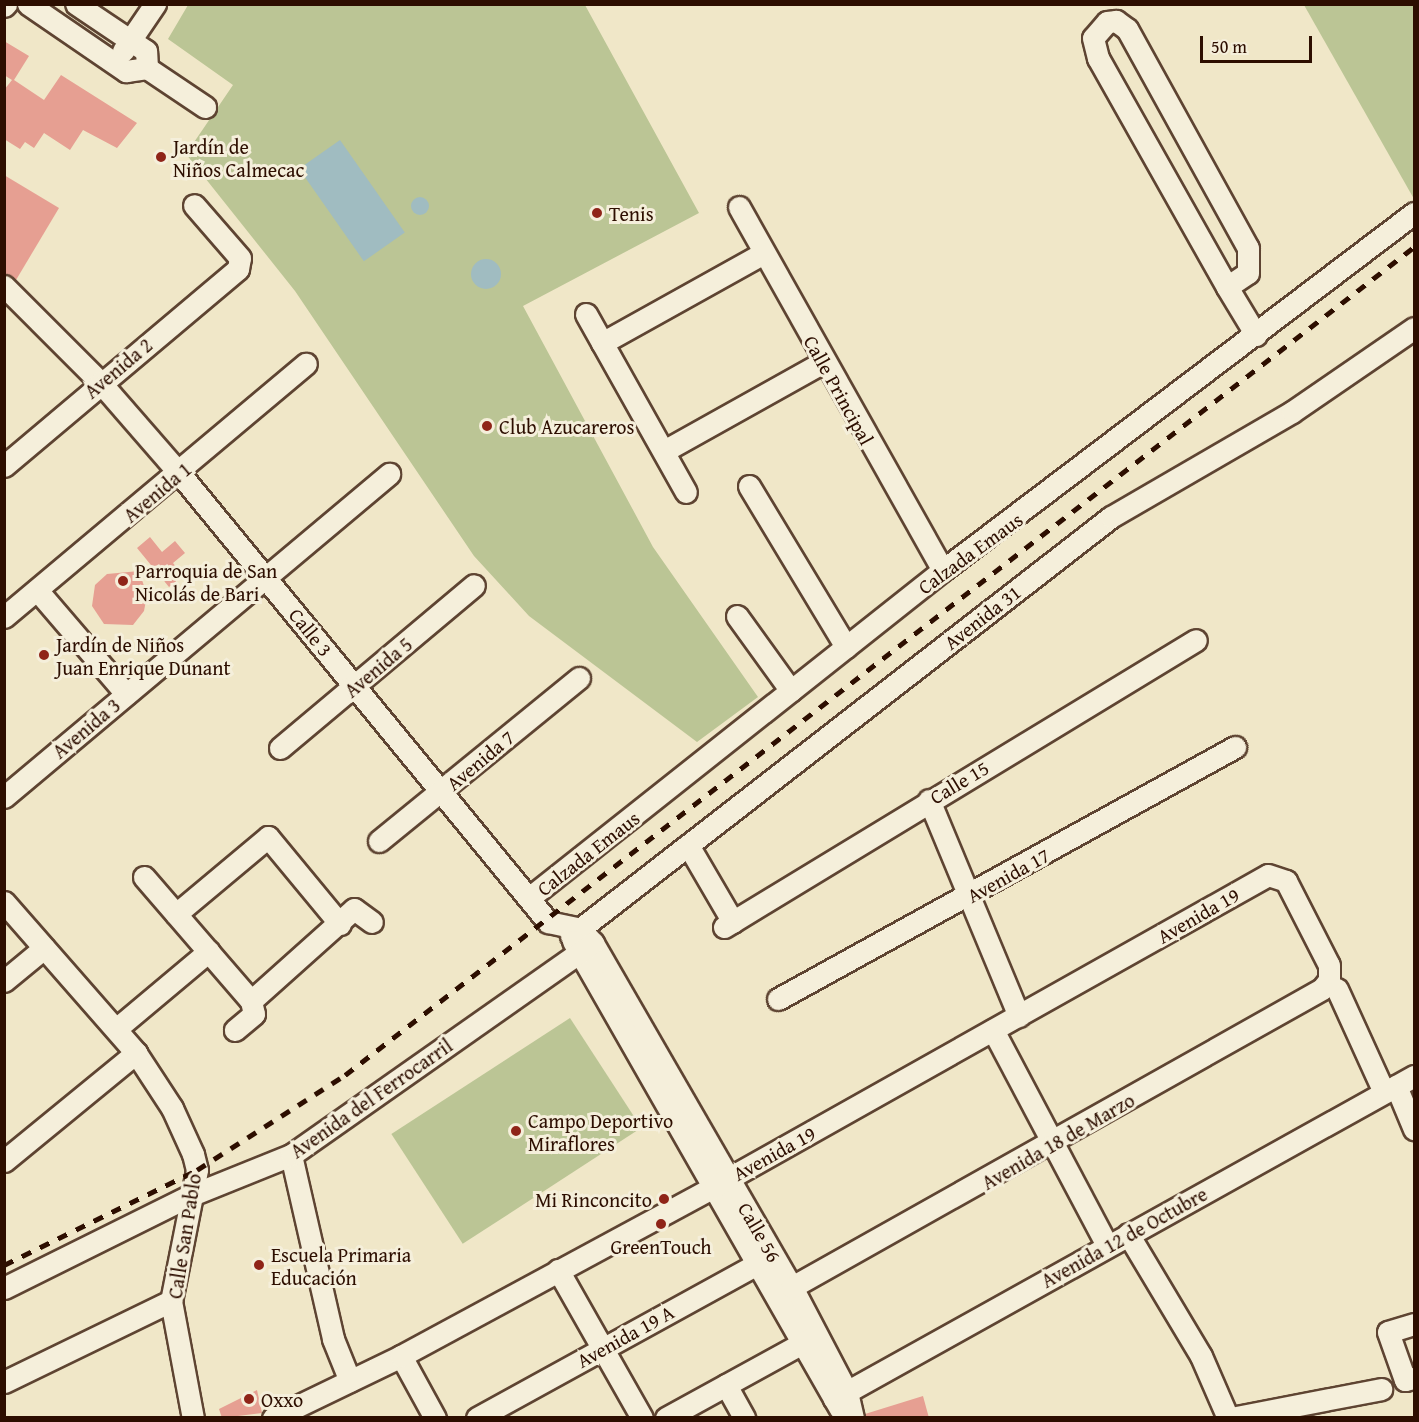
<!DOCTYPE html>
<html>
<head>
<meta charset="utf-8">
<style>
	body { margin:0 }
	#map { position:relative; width:1419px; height:1422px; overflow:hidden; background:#f0e7c8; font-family:"Gentium Book Plus",serif }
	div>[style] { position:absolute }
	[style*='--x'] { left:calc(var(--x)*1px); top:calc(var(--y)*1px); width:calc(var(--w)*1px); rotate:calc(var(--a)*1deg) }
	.green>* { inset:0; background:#bbc595; transform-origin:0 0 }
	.water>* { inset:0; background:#a0bcc1; transform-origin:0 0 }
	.round { border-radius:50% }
	.building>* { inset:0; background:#e69f92 }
	.roads { filter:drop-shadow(2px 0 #5e4432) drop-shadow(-2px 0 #5e4432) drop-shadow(0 2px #5e4432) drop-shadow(0 -2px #5e4432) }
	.minor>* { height:21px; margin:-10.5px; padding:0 10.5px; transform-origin:10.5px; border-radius:10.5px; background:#f5efdb }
	.rail>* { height:4.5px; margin-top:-2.25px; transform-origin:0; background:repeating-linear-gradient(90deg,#2d0e00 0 10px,transparent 0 20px) }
	.dots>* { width:16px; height:16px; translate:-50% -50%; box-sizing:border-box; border:3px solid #f5efdb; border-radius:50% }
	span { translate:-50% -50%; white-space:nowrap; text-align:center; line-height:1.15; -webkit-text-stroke:6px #f5efdb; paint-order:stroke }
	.poi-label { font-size:20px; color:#2d0e00 }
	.left { translate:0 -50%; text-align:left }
	.right { translate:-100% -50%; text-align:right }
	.street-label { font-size:20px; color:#2d0e00 }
	.frame { position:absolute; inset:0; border:6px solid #2d0e00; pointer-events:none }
	.scale { position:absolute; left:1200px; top:36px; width:112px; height:27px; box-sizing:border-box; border:3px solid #2d0e00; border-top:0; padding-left:8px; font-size:18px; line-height:21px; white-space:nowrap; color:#2d0e00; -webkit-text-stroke:4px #f5efdb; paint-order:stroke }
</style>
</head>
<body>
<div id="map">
	<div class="green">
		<i style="clip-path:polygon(188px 5px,585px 5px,699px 213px,523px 306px,653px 547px,758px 697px,697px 742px,529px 616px,474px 556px,295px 291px,186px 154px,233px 85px,168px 39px)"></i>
		<i style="clip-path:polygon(1304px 5px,1414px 5px,1414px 199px)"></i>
		<i style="left:570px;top:1018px;width:131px;height:213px;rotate:57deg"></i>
	</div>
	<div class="water">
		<i style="left:340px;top:140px;width:113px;height:50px;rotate:55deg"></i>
		<i class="round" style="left:411px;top:197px;width:18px;height:18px"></i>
		<i class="round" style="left:471px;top:259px;width:30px;height:30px"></i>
	</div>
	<div class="building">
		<i style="clip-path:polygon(4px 41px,29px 56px,14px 80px,44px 100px,61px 75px,137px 123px,117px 148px,83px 130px,70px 150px,44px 133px,34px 148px,25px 142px,20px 149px,4px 139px,4px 90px,12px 80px,4px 75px)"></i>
		<i style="clip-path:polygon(4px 175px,59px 208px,16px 280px,4px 274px)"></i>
		<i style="clip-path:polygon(150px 537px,162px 552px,175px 541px,185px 553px,173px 563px,183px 576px,169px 587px,137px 548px)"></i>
		<i style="clip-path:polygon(139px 571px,147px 595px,144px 611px,133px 625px,104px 624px,92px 606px,95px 585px,107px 574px)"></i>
		<i style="clip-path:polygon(257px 1390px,262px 1413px,222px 1418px,219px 1409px)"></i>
		<i style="clip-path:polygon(923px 1396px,929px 1418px,865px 1418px,865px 1414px)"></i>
	</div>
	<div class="roads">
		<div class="minor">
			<i style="--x:28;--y:4;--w:119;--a:34.4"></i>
			<i style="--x:126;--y:71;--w:21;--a:-8"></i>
			<i style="--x:147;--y:68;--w:17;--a:-93"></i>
			<i style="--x:146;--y:51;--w:84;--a:-146.1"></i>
			<i style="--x:4;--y:6;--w:3;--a:-45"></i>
			<i style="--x:123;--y:51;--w:57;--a:-55.8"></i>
			<i style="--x:147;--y:68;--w:70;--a:33.9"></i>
			<i style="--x:739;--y:207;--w:416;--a:60.7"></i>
			<i style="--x:4;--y:286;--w:136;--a:45"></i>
			<i style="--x:100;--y:382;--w:122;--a:49"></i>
			<i style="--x:180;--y:474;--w:580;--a:50.6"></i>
			<i style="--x:548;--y:922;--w:33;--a:12"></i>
			<i style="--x:580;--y:929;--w:19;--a:47"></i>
			<i style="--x:593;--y:943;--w:397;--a:60"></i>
			<i style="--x:792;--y:1287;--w:119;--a:62.4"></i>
			<i style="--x:847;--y:1392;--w:27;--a:77"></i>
			<i style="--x:1227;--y:287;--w:25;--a:-34"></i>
			<i style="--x:1248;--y:273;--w:25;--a:-90"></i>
			<i style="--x:1248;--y:248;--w:250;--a:-118.9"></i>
			<i style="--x:1127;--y:29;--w:14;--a:-144"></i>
			<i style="--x:1116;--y:21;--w:9;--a:174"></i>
			<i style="--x:1107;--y:22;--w:21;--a:131"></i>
			<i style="--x:1093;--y:38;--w:21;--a:76"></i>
			<i style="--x:1098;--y:58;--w:263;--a:60.6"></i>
			<i style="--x:1227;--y:287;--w:56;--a:58.9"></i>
			<i style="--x:586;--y:314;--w:204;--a:60.7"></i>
			<i style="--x:602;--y:343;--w:185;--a:-29.1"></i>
			<i style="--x:664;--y:451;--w:182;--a:-29.2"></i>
			<i style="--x:4;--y:466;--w:306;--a:-40.1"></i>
			<i style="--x:238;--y:269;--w:11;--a:-80"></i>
			<i style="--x:240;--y:258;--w:70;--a:-131"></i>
			<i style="--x:749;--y:486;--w:188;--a:58.9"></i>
			<i style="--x:37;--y:590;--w:137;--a:49.4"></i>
			<i style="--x:737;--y:616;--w:92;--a:54.2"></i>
			<i style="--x:4;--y:617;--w:394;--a:-40"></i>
			<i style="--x:280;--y:748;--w:253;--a:-40"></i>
			<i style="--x:4;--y:797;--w:503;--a:-40"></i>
			<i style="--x:929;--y:800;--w:234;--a:67.4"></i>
			<i style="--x:379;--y:841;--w:258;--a:-39.2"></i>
			<i style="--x:688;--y:845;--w:89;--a:59.7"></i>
			<i style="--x:144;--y:877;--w:164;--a:49.2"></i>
			<i style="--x:251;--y:1001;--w:13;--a:77"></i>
			<i style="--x:254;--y:1014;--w:25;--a:140"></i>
			<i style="--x:529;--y:898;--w:528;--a:-38.39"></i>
			<i style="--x:943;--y:570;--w:591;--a:-37.16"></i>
			<i style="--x:4;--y:902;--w:201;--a:48.8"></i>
			<i style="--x:136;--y:1053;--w:66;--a:56.8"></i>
			<i style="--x:172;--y:1108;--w:51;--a:65.5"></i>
			<i style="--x:193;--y:1154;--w:16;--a:76"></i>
			<i style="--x:197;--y:1170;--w:134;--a:101.2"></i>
			<i style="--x:171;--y:1301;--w:119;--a:79.4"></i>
			<i style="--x:176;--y:914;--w:120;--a:-39.9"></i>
			<i style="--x:268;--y:837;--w:113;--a:50.4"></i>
			<i style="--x:724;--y:927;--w:552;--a:-31.3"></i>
			<i style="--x:571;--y:936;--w:683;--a:-37.81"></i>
			<i style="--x:1111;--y:517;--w:209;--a:-30.1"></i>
			<i style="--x:1292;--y:412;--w:148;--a:-34.5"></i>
			<i style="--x:573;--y:941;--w:539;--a:60.29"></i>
			<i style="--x:4;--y:981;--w:52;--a:-39.5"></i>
			<i style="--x:1337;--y:989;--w:113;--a:65.5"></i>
			<i style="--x:778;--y:999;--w:522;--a:-28.87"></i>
			<i style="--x:251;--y:1001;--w:138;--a:-41.8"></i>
			<i style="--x:354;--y:909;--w:22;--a:36"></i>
			<i style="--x:116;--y:1029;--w:121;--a:-40"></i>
			<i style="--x:993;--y:1030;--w:243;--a:62.1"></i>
			<i style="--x:1396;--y:1086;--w:47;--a:67.3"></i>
			<i style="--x:291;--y:1155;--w:189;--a:77.1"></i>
			<i style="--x:333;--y:1339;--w:45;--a:68"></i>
			<i style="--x:4;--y:1161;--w:171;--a:-39.3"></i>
			<i style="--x:1128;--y:1234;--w:142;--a:59.1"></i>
			<i style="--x:1201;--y:1356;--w:68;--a:66.5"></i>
			<i style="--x:558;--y:1270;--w:170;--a:60.4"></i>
			<i style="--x:4;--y:1288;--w:207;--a:-26.4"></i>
			<i style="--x:189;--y:1196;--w:110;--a:-21.9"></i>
			<i style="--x:291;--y:1155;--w:369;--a:-35.1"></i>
			<i style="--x:1414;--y:1324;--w:27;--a:163"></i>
			<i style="--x:1388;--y:1332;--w:51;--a:70.5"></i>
			<i style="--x:1405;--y:1380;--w:9;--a:-13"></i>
			<i style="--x:401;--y:1356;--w:71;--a:61.3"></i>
			<i style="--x:4;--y:1382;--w:186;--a:-25.9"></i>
			<i style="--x:726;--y:1385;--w:38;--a:61"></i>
			<i style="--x:834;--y:1399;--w:664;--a:-29.11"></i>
			<i style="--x:273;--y:1418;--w:142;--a:-25.8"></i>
			<i style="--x:401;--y:1356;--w:357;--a:-28.4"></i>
			<i style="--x:715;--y:1186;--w:634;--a:-29.35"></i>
			<i style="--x:1268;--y:875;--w:19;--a:18"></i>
			<i style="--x:1286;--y:881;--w:94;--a:62.9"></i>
			<i style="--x:1329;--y:965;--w:15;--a:90"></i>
			<i style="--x:1329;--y:980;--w:11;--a:128"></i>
			<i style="--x:1322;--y:989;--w:608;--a:150.65"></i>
			<i style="--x:477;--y:1418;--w:332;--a:-28.8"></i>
			<i style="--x:666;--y:1418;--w:170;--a:-28.8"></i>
			<i style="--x:1231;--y:1418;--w:153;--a:-10.9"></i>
		</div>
	</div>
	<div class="rail">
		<i style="--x:4;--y:1265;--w:215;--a:-26.2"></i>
		<i style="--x:197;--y:1170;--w:176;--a:-32.7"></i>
		<i style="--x:345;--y:1075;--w:1352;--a:-37.76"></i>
	</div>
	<div class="dots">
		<i style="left:161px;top:157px;background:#8f2418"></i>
		<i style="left:597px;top:213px;background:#8f2418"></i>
		<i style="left:487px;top:426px;background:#8f2418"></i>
		<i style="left:123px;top:581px;background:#8f2418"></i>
		<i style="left:44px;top:655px;background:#8f2418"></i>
		<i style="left:516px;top:1131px;background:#8f2418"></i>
		<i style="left:664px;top:1199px;background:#8f2418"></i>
		<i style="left:661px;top:1224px;background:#8f2418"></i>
		<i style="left:259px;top:1265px;background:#8f2418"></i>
		<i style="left:249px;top:1399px;background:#8f2418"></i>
	</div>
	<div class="poi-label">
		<span class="left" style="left:173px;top:158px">Jardín de<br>Niños Calmecac</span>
		<span class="left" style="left:609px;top:213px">Tenis</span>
		<span class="left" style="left:499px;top:426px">Club Azucareros</span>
		<span class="left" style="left:135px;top:582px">Parroquia de San<br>Nicolás de Bari</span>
		<span class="left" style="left:56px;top:656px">Jardín de Niños<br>Juan Enrique Dunant</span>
		<span class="left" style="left:528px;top:1132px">Campo Deportivo<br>Miraflores</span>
		<span class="right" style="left:652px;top:1199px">Mi Rinconcito</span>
		<span style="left:661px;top:1246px">GreenTouch</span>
		<span class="left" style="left:271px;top:1266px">Escuela Primaria<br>Educación</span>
		<span class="left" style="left:261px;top:1399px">Oxxo</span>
	</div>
	<div class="street-label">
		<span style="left:118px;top:368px;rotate:-40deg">Avenida 2</span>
		<span style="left:839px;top:390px;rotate:61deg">Calle Principal</span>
		<span style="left:157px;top:492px;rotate:-40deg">Avenida 1</span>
		<span style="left:970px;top:553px;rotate:-36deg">Calzada Emaus</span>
		<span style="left:982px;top:617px;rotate:-38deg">Avenida 31</span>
		<span style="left:311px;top:632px;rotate:51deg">Calle 3</span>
		<span style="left:378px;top:667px;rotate:-40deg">Avenida 5</span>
		<span style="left:86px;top:728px;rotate:-40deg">Avenida 3</span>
		<span style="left:480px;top:760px;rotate:-40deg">Avenida 7</span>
		<span style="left:959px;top:782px;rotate:-31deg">Calle 15</span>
		<span style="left:588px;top:853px;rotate:-38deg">Calzada Emaus</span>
		<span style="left:1008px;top:875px;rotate:-29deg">Avenida 17</span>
		<span style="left:1198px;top:915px;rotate:-30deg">Avenida 19</span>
		<span style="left:371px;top:1098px;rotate:-35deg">Avenida del Ferrocarril</span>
		<span style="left:1058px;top:1141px;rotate:-30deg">Avenida 18 de Marzo</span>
		<span style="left:774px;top:1153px;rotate:-29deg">Avenida 19</span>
		<span style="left:760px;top:1232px;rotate:60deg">Calle 56</span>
		<span style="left:184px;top:1236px;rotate:-81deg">Calle San Pablo</span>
		<span style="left:1124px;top:1237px;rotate:-29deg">Avenida 12 de Octubre</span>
		<span style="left:625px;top:1336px;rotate:-29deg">Avenida 19 A</span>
	</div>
	<div class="frame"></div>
	<div class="scale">50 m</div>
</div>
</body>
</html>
